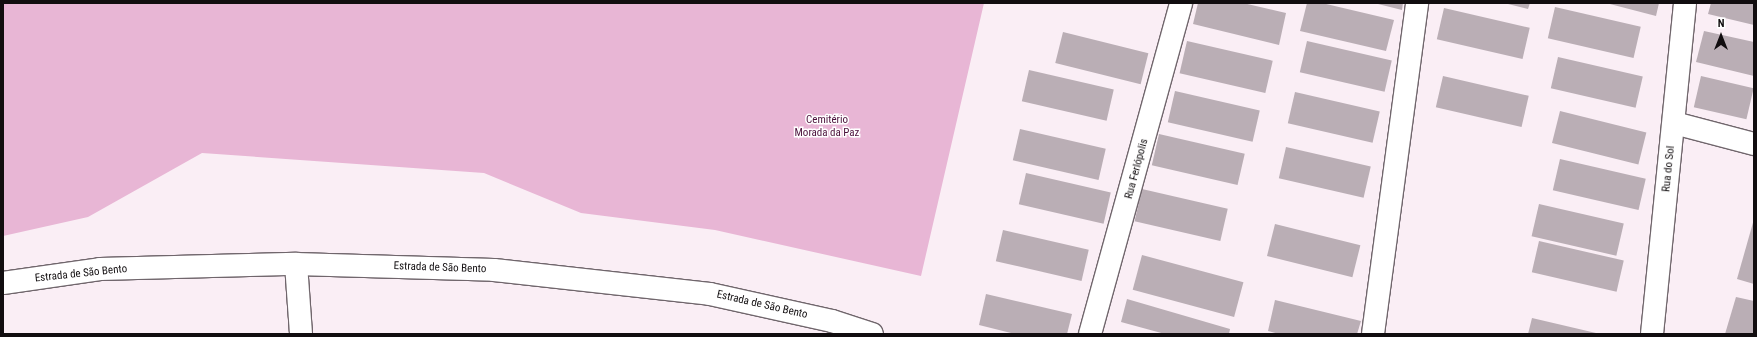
<!DOCTYPE html>
<html>
<head>
<meta charset="utf-8">
<style>
	body { margin:0 }
	#map { position:relative; width:1757px; height:337px; overflow:hidden; background:#faeef5; font-family:"Roboto Condensed",sans-serif }
	div>[style] { position:absolute }
	[style*='--x'] { left:calc(var(--x)*1px); top:calc(var(--y)*1px); width:calc(var(--w)*1px); rotate:calc(var(--a)*1deg) }
	.green>* { inset:0; background:#e8b6d5 }
	.building>* { inset:0; background:#baaeb5; transform-origin:0 0 }
	.roads { filter:drop-shadow(1px 0 #70666c) drop-shadow(-1px 0 #70666c) drop-shadow(0 1px #70666c) drop-shadow(0 -1px #70666c) }
	.street>* { height:22px; margin:-11px; padding:0 11px; transform-origin:11px; border-radius:11px; background:#fff }
	.secondary>* { height:22px; margin:-11px; padding:0 11px; transform-origin:11px; border-radius:11px; background:#fff }
	span { translate:-50% -50%; white-space:nowrap; text-align:center; line-height:1.15; -webkit-text-stroke:3px #fff; paint-order:stroke }
	.park-label { font-size:11px; color:#4a0f3a }
	.street-label { font-size:11px; color:#110d0f }
	.frame { position:absolute; inset:0; border:4px solid #110d0f; pointer-events:none }
	.north { position:absolute; left:1701px; top:16px; width:40px; height:40px; -webkit-text-stroke:3px #fff; paint-order:stroke; rotate:0deg; font-size:11px; font-weight:700; line-height:16px; text-align:center; color:#110d0f }
	.north::after { content:''; display:block; margin:auto; width:14px; height:18px; background:#110d0f; clip-path:polygon(50% 0,100% 100%,50% 72%,0 100%) }
</style>
</head>
<body>
<div id="map">
	<div class="green">
		<i style="clip-path:polygon(3px 3px,984px 3px,921px 276px,715px 230px,581px 213px,484px 173px,202px 153px,88px 217px,3px 236px)"></i>
	</div>
	<div class="building">
		<i style="clip-path:polygon(1198px 3px,1243px 3px,1286px 13px,1279px 45px,1193px 24px)"></i>
		<i style="clip-path:polygon(1307px 3px,1322px 3px,1394px 20px,1386px 51px,1300px 31px)"></i>
		<i style="clip-path:polygon(1374px 3px,1403px 3px,1402px 10px)"></i>
		<i style="clip-path:polygon(1504px 3px,1530px 3px,1528px 9px)"></i>
		<i style="clip-path:polygon(1606px 3px,1659px 3px,1656px 16px)"></i>
		<i style="clip-path:polygon(1711px 3px,1754px 3px,1754px 25px,1708px 14px)"></i>
		<i style="left:1555px;top:7px;width:88px;height:32px;rotate:13deg"></i>
		<i style="left:1444px;top:8px;width:88px;height:32px;rotate:13deg"></i>
		<i style="clip-path:polygon(1704px 31px,1754px 42px,1754px 76px,1696px 62px)"></i>
		<i style="left:1063px;top:32px;width:88px;height:32px;rotate:14deg"></i>
		<i style="left:1187px;top:41px;width:88px;height:33px;rotate:13deg"></i>
		<i style="left:1307px;top:41px;width:87px;height:32px;rotate:13deg"></i>
		<i style="left:1558px;top:57px;width:87px;height:32px;rotate:13deg"></i>
		<i style="left:1029px;top:70px;width:87px;height:32px;rotate:13deg"></i>
		<i style="left:1443px;top:76px;width:88px;height:32px;rotate:13deg"></i>
		<i style="left:1701px;top:76px;width:54px;height:32px;rotate:13deg"></i>
		<i style="left:1175px;top:91px;width:87px;height:32px;rotate:13deg"></i>
		<i style="left:1295px;top:92px;width:87px;height:32px;rotate:13deg"></i>
		<i style="left:1560px;top:111px;width:89px;height:33px;rotate:14deg"></i>
		<i style="left:1020px;top:129px;width:88px;height:32px;rotate:13deg"></i>
		<i style="left:1159px;top:134px;width:88px;height:32px;rotate:13deg"></i>
		<i style="left:1286px;top:147px;width:87px;height:32px;rotate:13deg"></i>
		<i style="left:1560px;top:159px;width:88px;height:32px;rotate:13deg"></i>
		<i style="left:1026px;top:173px;width:87px;height:32px;rotate:13deg"></i>
		<i style="left:1142px;top:189px;width:88px;height:33px;rotate:13deg"></i>
		<i style="left:1539px;top:204px;width:87px;height:33px;rotate:13deg"></i>
		<i style="clip-path:polygon(1754px 219px,1754px 284px,1737px 279px)"></i>
		<i style="left:1275px;top:224px;width:88px;height:33px;rotate:14deg"></i>
		<i style="left:1003px;top:230px;width:88px;height:32px;rotate:13deg"></i>
		<i style="left:1539px;top:241px;width:87px;height:32px;rotate:13deg"></i>
		<i style="left:1142px;top:255px;width:105px;height:36px;rotate:15deg"></i>
		<i style="clip-path:polygon(986px 294px,1072px 314px,1067px 334px,1015px 334px,979px 325px)"></i>
		<i style="clip-path:polygon(1736px 297px,1754px 301px,1754px 334px,1725px 334px)"></i>
		<i style="clip-path:polygon(1127px 299px,1230px 329px,1229px 334px,1165px 334px,1121px 322px)"></i>
		<i style="clip-path:polygon(1275px 300px,1361px 321px,1357px 334px,1279px 334px,1268px 331px)"></i>
		<i style="clip-path:polygon(1532px 318px,1596px 333px,1596px 334px,1528px 334px)"></i>
	</div>
	<div class="roads">
		<div class="street">
			<i style="--x:1674;--y:123;--w:83;--a:14.7"></i>
			<i style="--x:296;--y:264;--w:70;--a:85.9"></i>
			<i style="--x:1090;--y:334;--w:343;--a:-74.6"></i>
			<i style="--x:1373;--y:334;--w:334;--a:-82.4"></i>
			<i style="--x:1652;--y:334;--w:333;--a:-84.3"></i>
		</div>
		<div class="secondary">
			<i style="--x:3;--y:283;--w:98;--a:-8.2"></i>
			<i style="--x:100;--y:269;--w:196;--a:-1.5"></i>
			<i style="--x:296;--y:264;--w:198;--a:1.7"></i>
			<i style="--x:494;--y:270;--w:217;--a:6.3"></i>
			<i style="--x:710;--y:294;--w:125;--a:12.5"></i>
			<i style="--x:832;--y:321;--w:42;--a:18"></i>
		</div>
	</div>
	<div class="park-label">
		<span style="left:827px;top:127px">Cemitério<br>Morada da Paz</span>
	</div>
	<div class="street-label">
		<span style="left:1137px;top:169px;rotate:-75deg">Rua Ferlópolis</span>
		<span style="left:1669px;top:169px;rotate:-84deg">Rua do Sol</span>
		<span style="left:440px;top:268px;rotate:2deg">Estrada de São Bento</span>
		<span style="left:81px;top:274px;rotate:-6deg">Estrada de São Bento</span>
		<span style="left:762px;top:305px;rotate:13deg">Estrada de São Bento</span>
	</div>
	<div class="frame"></div>
	<div class="north">N</div>
</div>
</body>
</html>
